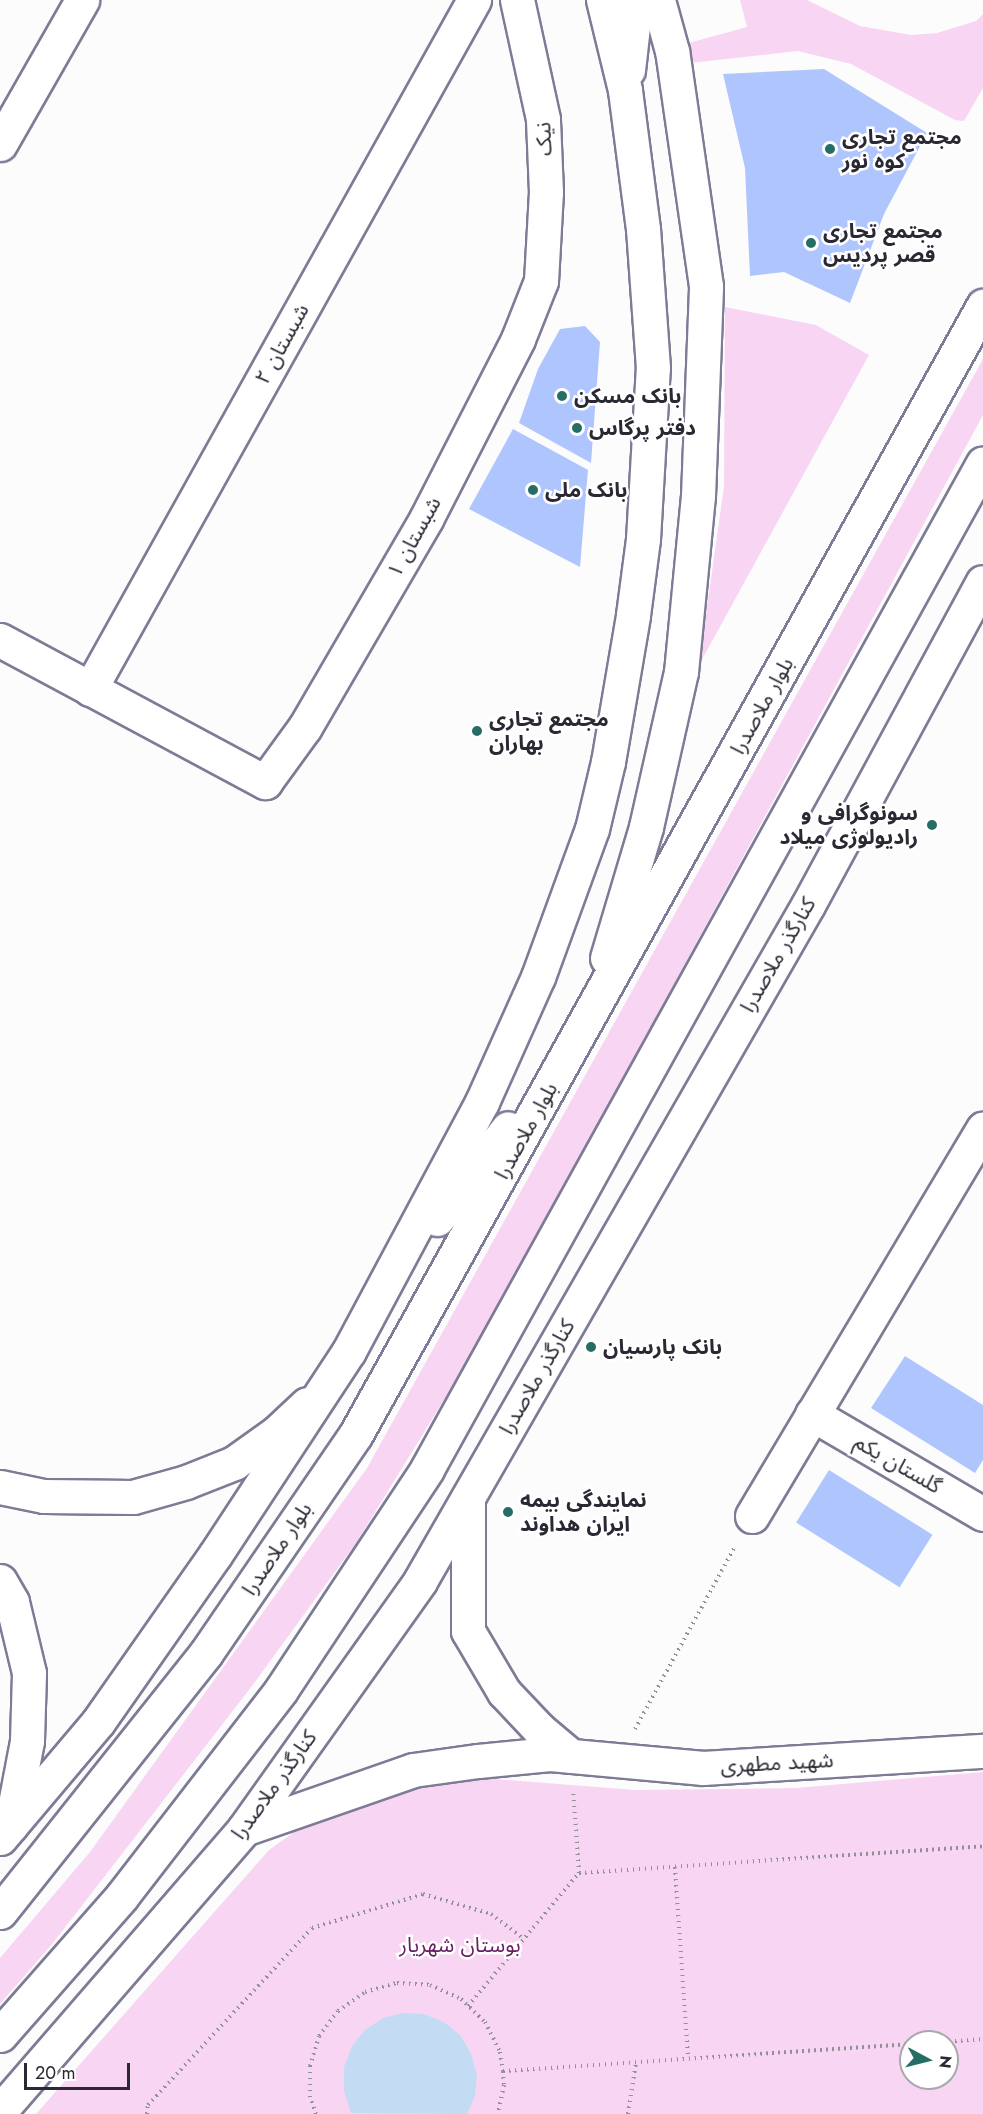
<!DOCTYPE html>
<html>
<head>
<meta charset="utf-8">
<style>
	body { margin:0 }
	#map { position:relative; width:983px; height:2114px; overflow:hidden; background:#fcfcfc; font-family:Jost,"Noto Sans Arabic",sans-serif }
	div>[style] { position:absolute }
	[style*='--x'] { left:calc(var(--x)*1px); top:calc(var(--y)*1px); width:calc(var(--w)*1px); rotate:calc(var(--a)*1deg) }
	.green>* { inset:0; background:#f9d5f4 }
	.water>* { inset:0; background:#c3dbf3 }
	.building>* { inset:0; background:#afc5fe; transform-origin:0 0 }
	.path>* { height:4px; margin-top:-2px; transform-origin:0; background:repeating-linear-gradient(90deg,#919096 0 1.5px,transparent 0 6px) }
	.roads { filter:drop-shadow(2px 0 #7d7b95) drop-shadow(-2px 0 #7d7b95) drop-shadow(0 2px #7d7b95) drop-shadow(0 -2px #7d7b95) }
	.minor>* { height:33px; margin:-16.5px; padding:0 16.5px; transform-origin:16.5px; border-radius:16.5px; background:#fff }
	.major>* { height:33px; margin:-16.5px; padding:0 16.5px; transform-origin:16.5px; border-radius:16.5px; background:#fff }
	.dots>* { width:16px; height:16px; translate:-50% -50%; box-sizing:border-box; border:3px solid #fff; border-radius:50% }
	span { translate:-50% -50%; white-space:nowrap; text-align:center; line-height:1.15; -webkit-text-stroke:5px #fff; paint-order:stroke }
	.poi-label { font-size:21px; color:#292833; font-weight:700 }
	.left { translate:0 -50%; text-align:left }
	.right { translate:-100% -50%; text-align:right }
	.street-label { font-size:21px; color:#292833 }
	.park-label { font-size:21px; color:#661d61 }
	.north { position:absolute; left:899px; top:2030px; width:60px; height:60px; box-sizing:border-box; background:#fff; border:2px solid #a9a9ad; border-radius:50%; rotate:97deg; font-size:16px; font-weight:700; line-height:24px; text-align:center; color:#292833 }
	.north::after { content:''; display:block; margin:auto; width:21px; height:27px; background:#266e65; clip-path:polygon(50% 0,100% 100%,50% 72%,0 100%) }
	.scale { position:absolute; left:24px; top:2063px; width:106px; height:27px; box-sizing:border-box; border:3px solid #292833; border-top:0; padding-left:8px; font-size:18px; line-height:21px; white-space:nowrap; color:#292833; -webkit-text-stroke:4px #fff; paint-order:stroke }
</style>
</head>
<body>
<div id="map">
	<div class="green">
		<i style="clip-path:polygon(740px 0,807px 0,860px 26px,911px 35px,937px 33px,976px 21px,983px 14px,983px 88px,964px 121px,955px 120px,851px 64px,798px 51px,691px 63px,685px 44px,747px 27px)"></i>
		<i style="clip-path:polygon(725px 307px,816px 325px,869px 355px,699px 665px,724px 486px)"></i>
		<i style="clip-path:polygon(983px 359px,983px 415px,480px 1341px,356px 1543px,252px 1686px,53px 1943px,0 2004px,0 1958px,90px 1852px,367px 1468px)"></i>
		<i style="clip-path:polygon(evenodd,983px 1772px,983px 2114px,36px 2114px,269px 1850px,304px 1825px,444px 1775px,635px 1790px,796px 1788px,983px 1772px,911px 2042px,947px 2042px,947px 2078px,911px 2078px,911px 2042px)"></i>
	</div>
	<div class="water">
		<i style="clip-path:polygon(403px 2013px,424px 2014px,444px 2022px,461px 2036px,471px 2054px,477px 2075px,475px 2096px,467px 2114px,351px 2113px,344px 2091px,344px 2067px,352px 2046px,365px 2030px,383px 2018px)"></i>
	</div>
	<div class="building">
		<i style="clip-path:polygon(824px 69px,927px 133px,884px 214px,850px 303px,784px 272px,750px 276px,745px 168px,723px 74px)"></i>
		<i style="clip-path:polygon(585px 326px,600px 342px,591px 463px,519px 423px,538px 369px,560px 329px)"></i>
		<i style="clip-path:polygon(513px 429px,588px 470px,580px 567px,469px 509px)"></i>
		<i style="clip-path:polygon(905px 1356px,983px 1405px,983px 1460px,975px 1473px,871px 1408px)"></i>
		<i style="left:829px;top:1470px;width:122px;height:62px;rotate:32deg"></i>
	</div>
	<div class="path">
		<i style="--x:635;--y:1729;--w:209;--a:-61.3"></i>
		<i style="--x:675;--y:1867;--w:191;--a:86.1"></i>
		<i style="--x:579;--y:1873;--w:405;--a:-3.8"></i>
		<i style="--x:468;--y:2006;--w:173;--a:-50.2"></i>
		<i style="--x:579;--y:1873;--w:84;--a:-94.1"></i>
		<i style="--x:943;--y:2042;--w:40;--a:-4.3"></i>
		<i style="--x:503;--y:2071;--w:409;--a:-3.8"></i>
		<i style="--x:147;--y:2114;--w:9;--a:-84"></i>
		<i style="--x:148;--y:2105;--w:241;--a:-47.2"></i>
		<i style="--x:312;--y:1928;--w:116;--a:-17"></i>
		<i style="--x:423;--y:1894;--w:71;--a:16.4"></i>
		<i style="--x:491;--y:1914;--w:41;--a:37.1"></i>
		<i style="--x:316;--y:2114;--w:18;--a:-109"></i>
		<i style="--x:310;--y:2097;--w:31;--a:-90"></i>
		<i style="--x:310;--y:2066;--w:31;--a:-73"></i>
		<i style="--x:319;--y:2036;--w:31;--a:-53"></i>
		<i style="--x:338;--y:2011;--w:33;--a:-35"></i>
		<i style="--x:365;--y:1992;--w:33;--a:-16"></i>
		<i style="--x:397;--y:1983;--w:33;--a:3"></i>
		<i style="--x:430;--y:1985;--w:34;--a:24"></i>
		<i style="--x:461;--y:1999;--w:33;--a:44"></i>
		<i style="--x:485;--y:2022;--w:34;--a:63"></i>
		<i style="--x:500;--y:2052;--w:19;--a:81"></i>
		<i style="--x:503;--y:2071;--w:14;--a:86"></i>
		<i style="--x:504;--y:2085;--w:30;--a:102"></i>
		<i style="--x:628;--y:2114;--w:53;--a:-81.3"></i>
	</div>
	<div class="roads">
		<div class="minor">
			<i style="--x:0;--y:144;--w:166;--a:-60.3"></i>
			<i style="--x:0;--y:640;--w:301;--a:28.2"></i>
			<i style="--x:265;--y:782;--w:68;--a:-54"></i>
			<i style="--x:305;--y:727;--w:241;--a:-59.8"></i>
			<i style="--x:426;--y:519;--w:202;--a:-62.9"></i>
			<i style="--x:518;--y:339;--w:62;--a:-68.4"></i>
			<i style="--x:541;--y:281;--w:89;--a:-86.8"></i>
			<i style="--x:546;--y:192;--w:73;--a:-92.4"></i>
			<i style="--x:543;--y:119;--w:122;--a:-102.3"></i>
			<i style="--x:90;--y:689;--w:789;--a:-60.87"></i>
			<i style="--x:812;--y:1414;--w:198;--a:30.3"></i>
			<i style="--x:0;--y:1487;--w:45;--a:11.6"></i>
			<i style="--x:44;--y:1496;--w:89;--a:0.6"></i>
			<i style="--x:133;--y:1497;--w:55;--a:-15.8"></i>
			<i style="--x:186;--y:1482;--w:52;--a:-21.6"></i>
			<i style="--x:234;--y:1463;--w:52;--a:-35.5"></i>
			<i style="--x:276;--y:1433;--w:42;--a:-43.1"></i>
			<i style="--x:468;--y:1498;--w:133;--a:90"></i>
			<i style="--x:468;--y:1631;--w:71;--a:59.5"></i>
			<i style="--x:504;--y:1692;--w:51;--a:46.6"></i>
			<i style="--x:539;--y:1729;--w:42;--a:40.2"></i>
			<i style="--x:752;--y:1516;--w:451;--a:-59.2"></i>
			<i style="--x:0;--y:1581;--w:24;--a:60"></i>
			<i style="--x:12;--y:1602;--w:73;--a:76.5"></i>
			<i style="--x:29;--y:1673;--w:68;--a:91.7"></i>
			<i style="--x:27;--y:1741;--w:86;--a:100.8"></i>
			<i style="--x:244;--y:1829;--w:179;--a:-19.2"></i>
			<i style="--x:413;--y:1770;--w:66;--a:-7.9"></i>
			<i style="--x:478;--y:1761;--w:72;--a:-5.6"></i>
			<i style="--x:550;--y:1754;--w:154;--a:5.2"></i>
			<i style="--x:703;--y:1768;--w:281;--a:-3.5"></i>
		</div>
		<div class="major">
			<i style="--x:628;--y:70;--w:70;--a:-83.5"></i>
			<i style="--x:607;--y:958;--w:137;--a:-73.4"></i>
			<i style="--x:646;--y:827;--w:159;--a:-77.3"></i>
			<i style="--x:681;--y:672;--w:177;--a:-84.5"></i>
			<i style="--x:698;--y:496;--w:210;--a:-87.8"></i>
			<i style="--x:706;--y:286;--w:237;--a:-98.2"></i>
			<i style="--x:672;--y:51;--w:53;--a:-105.4"></i>
			<i style="--x:437;--y:1219;--w:115;--a:-52"></i>
			<i style="--x:0;--y:1838;--w:152;--a:-49.8"></i>
			<i style="--x:98;--y:1722;--w:204;--a:-55"></i>
			<i style="--x:215;--y:1555;--w:244;--a:-56.7"></i>
			<i style="--x:349;--y:1351;--w:282;--a:-61.9"></i>
			<i style="--x:482;--y:1102;--w:137;--a:-65.9"></i>
			<i style="--x:538;--y:977;--w:158;--a:-70"></i>
			<i style="--x:592;--y:829;--w:69;--a:-76.6"></i>
			<i style="--x:608;--y:762;--w:149;--a:-80.3"></i>
			<i style="--x:633;--y:615;--w:77;--a:-82.5"></i>
			<i style="--x:643;--y:539;--w:171;--a:-86.7"></i>
			<i style="--x:653;--y:368;--w:139;--a:-94.1"></i>
			<i style="--x:643;--y:229;--w:140;--a:-97.4"></i>
			<i style="--x:625;--y:90;--w:93;--a:-103.7"></i>
			<i style="--x:0;--y:1912;--w:331;--a:-51.5"></i>
			<i style="--x:206;--y:1653;--w:265;--a:-55.6"></i>
			<i style="--x:356;--y:1434;--w:1291;--a:-60.93"></i>
			<i style="--x:0;--y:2035;--w:185;--a:-48.7"></i>
			<i style="--x:122;--y:1896;--w:260;--a:-52.3"></i>
			<i style="--x:281;--y:1690;--w:265;--a:-56.5"></i>
			<i style="--x:427;--y:1469;--w:1149;--a:-61.07"></i>
			<i style="--x:0;--y:2111;--w:373;--a:-49.1"></i>
			<i style="--x:244;--y:1829;--w:304;--a:-54.6"></i>
			<i style="--x:420;--y:1581;--w:779;--a:-60.15"></i>
			<i style="--x:808;--y:905;--w:367;--a:-61.6"></i>
		</div>
	</div>
	<div class="dots">
		<i style="left:830px;top:149px;background:#266e65"></i>
		<i style="left:811px;top:243px;background:#266e65"></i>
		<i style="left:562px;top:396px;background:#266e65"></i>
		<i style="left:577px;top:428px;background:#266e65"></i>
		<i style="left:533px;top:490px;background:#266e65"></i>
		<i style="left:477px;top:731px;background:#266e65"></i>
		<i style="left:932px;top:825px;background:#266e65"></i>
		<i style="left:591px;top:1347px;background:#266e65"></i>
		<i style="left:508px;top:1512px;background:#266e65"></i>
	</div>
	<div class="poi-label">
		<span class="left" style="left:842px;top:149px">مجتمع تجاری<br>کوه نور</span>
		<span class="left" style="left:823px;top:243px">مجتمع تجاری<br>قصر پردیس</span>
		<span class="left" style="left:574px;top:396px">بانک مسکن</span>
		<span class="left" style="left:589px;top:428px">دفتر پرگاس</span>
		<span class="left" style="left:545px;top:490px">بانک ملی</span>
		<span class="left" style="left:489px;top:731px">مجتمع تجاری<br>بهاران</span>
		<span class="right" style="left:918px;top:825px">سونوگرافی و<br>رادیولوژی میلاد</span>
		<span class="left" style="left:603px;top:1347px">بانک پارسیان</span>
		<span class="left" style="left:520px;top:1512px">نمایندگی بیمه<br>ایران هداوند</span>
	</div>
	<div class="street-label">
		<span style="left:544px;top:139px;rotate:-93deg">نیک</span>
		<span style="left:282px;top:344px;rotate:-61deg">شبستان ۲</span>
		<span style="left:414px;top:537px;rotate:-61deg">شبستان ۱</span>
		<span style="left:762px;top:706px;rotate:-61deg">بلوار ملاصدرا</span>
		<span style="left:778px;top:955px;rotate:-60deg">کنارگذر ملاصدرا</span>
		<span style="left:526px;top:1131px;rotate:-61deg">بلوار ملاصدرا</span>
		<span style="left:537px;top:1377px;rotate:-60deg">کنارگذر ملاصدرا</span>
		<span style="left:898px;top:1464px;rotate:30deg">گلستان یکم</span>
		<span style="left:277px;top:1549px;rotate:-56deg">بلوار ملاصدرا</span>
		<span style="left:777px;top:1763px;rotate:-3deg">شهید مطهری</span>
		<span style="left:274px;top:1785px;rotate:-54deg">کنارگذر ملاصدرا</span>
	</div>
	<div class="park-label">
		<span style="left:460px;top:1945px">بوستان شهریار</span>
	</div>
	<div class="north">N</div>
	<div class="scale">20 m</div>
</div>
</body>
</html>
